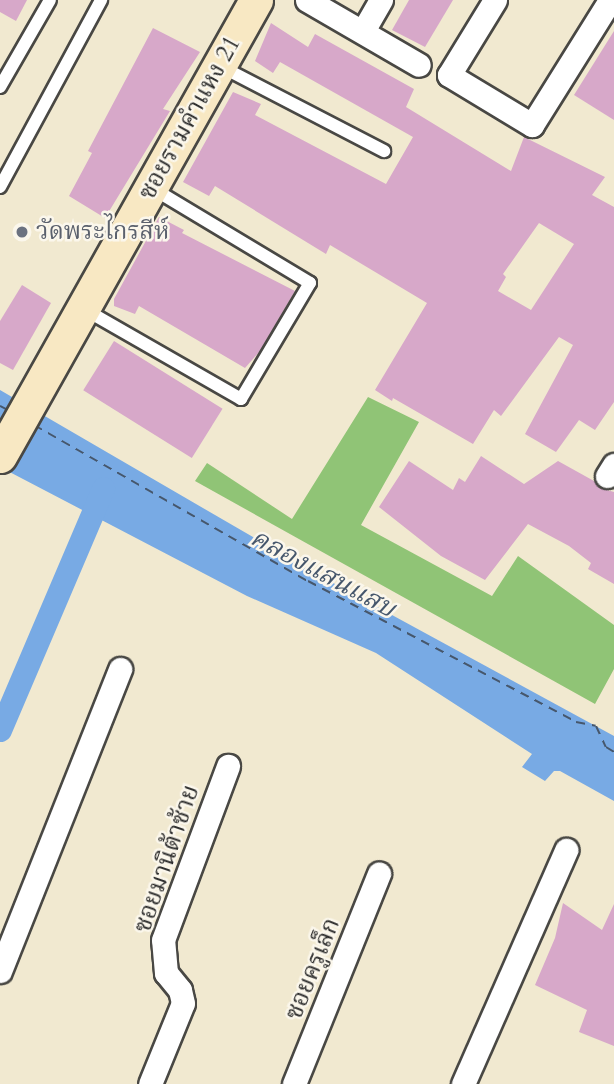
<!DOCTYPE html>
<html>
<head>
<meta charset="utf-8">
<style>
	body { margin:0 }
	#map { position:relative; width:614px; height:1084px; overflow:hidden; background:#f1e9d0; font-family:Cardo,"Noto Serif Thai",serif }
	div>[style] { position:absolute }
	[style*='--x'] { left:calc(var(--x)*1px); top:calc(var(--y)*1px); width:calc(var(--w)*1px); rotate:calc(var(--a)*1deg) }
	.green>* { inset:0; background:#90c476 }
	.water>* { inset:0; background:#78aae4 }
	.canal>* { height:23px; margin:-11.5px; padding:0 11.5px; transform-origin:11.5px; border-radius:11.5px; background:#78aae4 }
	.ferry>* { height:2px; margin-top:-1px; transform-origin:0; background:repeating-linear-gradient(90deg,#46576c 0 9px,transparent 0 16px) }
	.building>* { inset:0; background:#d7a8c9; transform-origin:0 0 }
	.roads { filter:drop-shadow(2px 0 #494844) drop-shadow(-2px 0 #494844) drop-shadow(0 2px #494844) drop-shadow(0 -2px #494844) }
	.lane>* { height:12px; margin:-6px; padding:0 6px; transform-origin:6px; border-radius:6px; background:#fff }
	.street>* { height:23px; margin:-11.5px; padding:0 11.5px; transform-origin:11.5px; border-radius:11.5px; background:#fff }
	.secondary>* { height:33px; margin:-16.5px; padding:0 16.5px; transform-origin:16.5px; border-radius:16.5px; background:#f8e8c3 }
	.dots>* { width:19px; height:19px; translate:-50% -50%; box-sizing:border-box; border:4px solid #fbf7ec; border-radius:50% }
	span { translate:-50% -50%; white-space:nowrap; text-align:center; line-height:1.15; -webkit-text-stroke:5px #fbf7ec; paint-order:stroke }
	.street-label { font-size:24px; color:#2b2b2b }
	.worship-label { font-size:24px; color:#5b616d }
	.left { translate:0 -50%; text-align:left }
	.water-label { font-size:26px; color:#46576c; font-style:italic }
</style>
</head>
<body>
<div id="map">
	<div class="green">
		<i style="clip-path:polygon(368px 397px,419px 422px,361px 525px,492px 596px,518px 556px,614px 625px,614px 669px,595px 704px,195px 481px,207px 463px,292px 519px)"></i>
	</div>
	<div class="water">
		<i style="clip-path:polygon(0 390px,313px 572px,614px 736px,614px 801px,560px 771px,554px 771px,545px 781px,522px 767px,532px 754px,376px 653px,247px 596px,0 467px)"></i>
	</div>
	<div class="canal">
		<i style="--x:0;--y:730;--w:263;--a:-66.9"></i>
	</div>
	<div class="ferry">
		<i style="--x:0;--y:406;--w:9;--a:27"></i>
		<i style="--x:34;--y:425;--w:315;--a:29.7"></i>
		<i style="--x:308;--y:581;--w:303;--a:27.7"></i>
		<i style="--x:576;--y:722;--w:20;--a:11"></i>
		<i style="--x:596;--y:726;--w:23;--a:65"></i>
		<i style="--x:606;--y:747;--w:9;--a:32"></i>
	</div>
	<div class="building">
		<i style="clip-path:polygon(0 0,27px 0,16px 21px,0 12px)"></i>
		<i style="clip-path:polygon(409px 0,453px 0,425px 47px,392px 30px)"></i>
		<i style="clip-path:polygon(evenodd,271px 23px,308px 47px,315px 34px,414px 89px,406px 107px,511px 171px,524px 137px,605px 177px,592px 195px,614px 207px,614px 402px,595px 430px,579px 420px,556px 452px,525px 434px,573px 345px,559px 337px,501px 416px,494px 410px,473px 444px,393px 398px,392px 401px,375px 390px,427px 303px,330px 245px,326px 254px,215px 186px,209px 196px,183px 182px,233px 92px,261px 104px,255px 115px,386px 184px,413px 137px,280px 62px,273px 73px,255px 61px,271px 23px,539px 223px,574px 244px,531px 310px,498px 291px,506px 277px,503px 274px,539px 223px)"></i>
		<i style="clip-path:polygon(153px 28px,200px 52px,163px 109px,170px 111px,105px 218px,69px 196px,92px 153px,88px 151px)"></i>
		<i style="clip-path:polygon(614px 31px,614px 120px,574px 95px)"></i>
		<i style="clip-path:polygon(159px 217px,184px 230px,182px 233px,295px 291px,260px 351px,245px 368px,139px 306px,135px 314px,114px 306px,114px 299px)"></i>
		<i style="clip-path:polygon(22px 285px,51px 303px,13px 370px,0 363px,0 321px)"></i>
		<i style="left:114px;top:341px;width:128px;height:58px;rotate:32deg"></i>
		<i style="clip-path:polygon(481px 456px,524px 484px,558px 461px,594px 481px,600px 488px,614px 492px,614px 584px,588px 569px,591px 563px,569px 546px,528px 524px,485px 580px,441px 556px,379px 507px,409px 461px,453px 490px,459px 478px,465px 482px)"></i>
		<i style="clip-path:polygon(563px 903px,602px 930px,614px 904px,614px 1046px,579px 1032px,587px 1010px,535px 985px,555px 938px)"></i>
	</div>
	<div class="roads">
		<div class="lane">
			<i style="--x:220;--y:66;--w:185;--a:27.4"></i>
			<i style="--x:0;--y:87;--w:100;--a:-60.1"></i>
			<i style="--x:0;--y:187;--w:213;--a:-61.6"></i>
			<i style="--x:84;--y:309;--w:181;--a:29.8"></i>
			<i style="--x:241;--y:399;--w:135;--a:-59.3"></i>
			<i style="--x:310;--y:283;--w:184;--a:-149"></i>
		</div>
		<div class="street">
			<i style="--x:307;--y:0;--w:129;--a:30.1"></i>
			<i style="--x:495;--y:0;--w:88;--a:121.5"></i>
			<i style="--x:449;--y:75;--w:97;--a:31.1"></i>
			<i style="--x:532;--y:125;--w:147;--a:-58"></i>
			<i style="--x:363;--y:31;--w:36;--a:-60"></i>
			<i style="--x:607;--y:476;--w:13;--a:-58"></i>
			<i style="--x:0;--y:971;--w:325;--a:-68.3"></i>
			<i style="--x:150;--y:1084;--w:87;--a:-67.8"></i>
			<i style="--x:183;--y:1003;--w:13;--a:-103"></i>
			<i style="--x:180;--y:990;--w:22;--a:-129"></i>
			<i style="--x:166;--y:973;--w:33;--a:-95"></i>
			<i style="--x:163;--y:940;--w:186;--a:-69.5"></i>
			<i style="--x:294;--y:1084;--w:227;--a:-68"></i>
			<i style="--x:463;--y:1084;--w:256;--a:-66.2"></i>
		</div>
		<div class="secondary">
			<i style="--x:0;--y:456;--w:523;--a:-60.69"></i>
		</div>
	</div>
	<div class="dots">
		<i style="left:22px;top:232px;background:#6b7280"></i>
	</div>
	<div class="street-label">
		<span style="left:190px;top:118px;rotate:-61deg">ซอยรามคำแหง 21</span>
		<span style="left:167px;top:859px;rotate:-71deg">ซอยมานิต้าซ้าย</span>
		<span style="left:313px;top:969px;rotate:-68deg">ซอยครูเล็ก</span>
	</div>
	<div class="worship-label">
		<span class="left" style="left:36px;top:232px">วัดพระไกรสีห์</span>
	</div>
	<div class="water-label">
		<span style="left:323px;top:573px;rotate:28deg">คลองแสนแสบ</span>
	</div>
</div>
</body>
</html>
